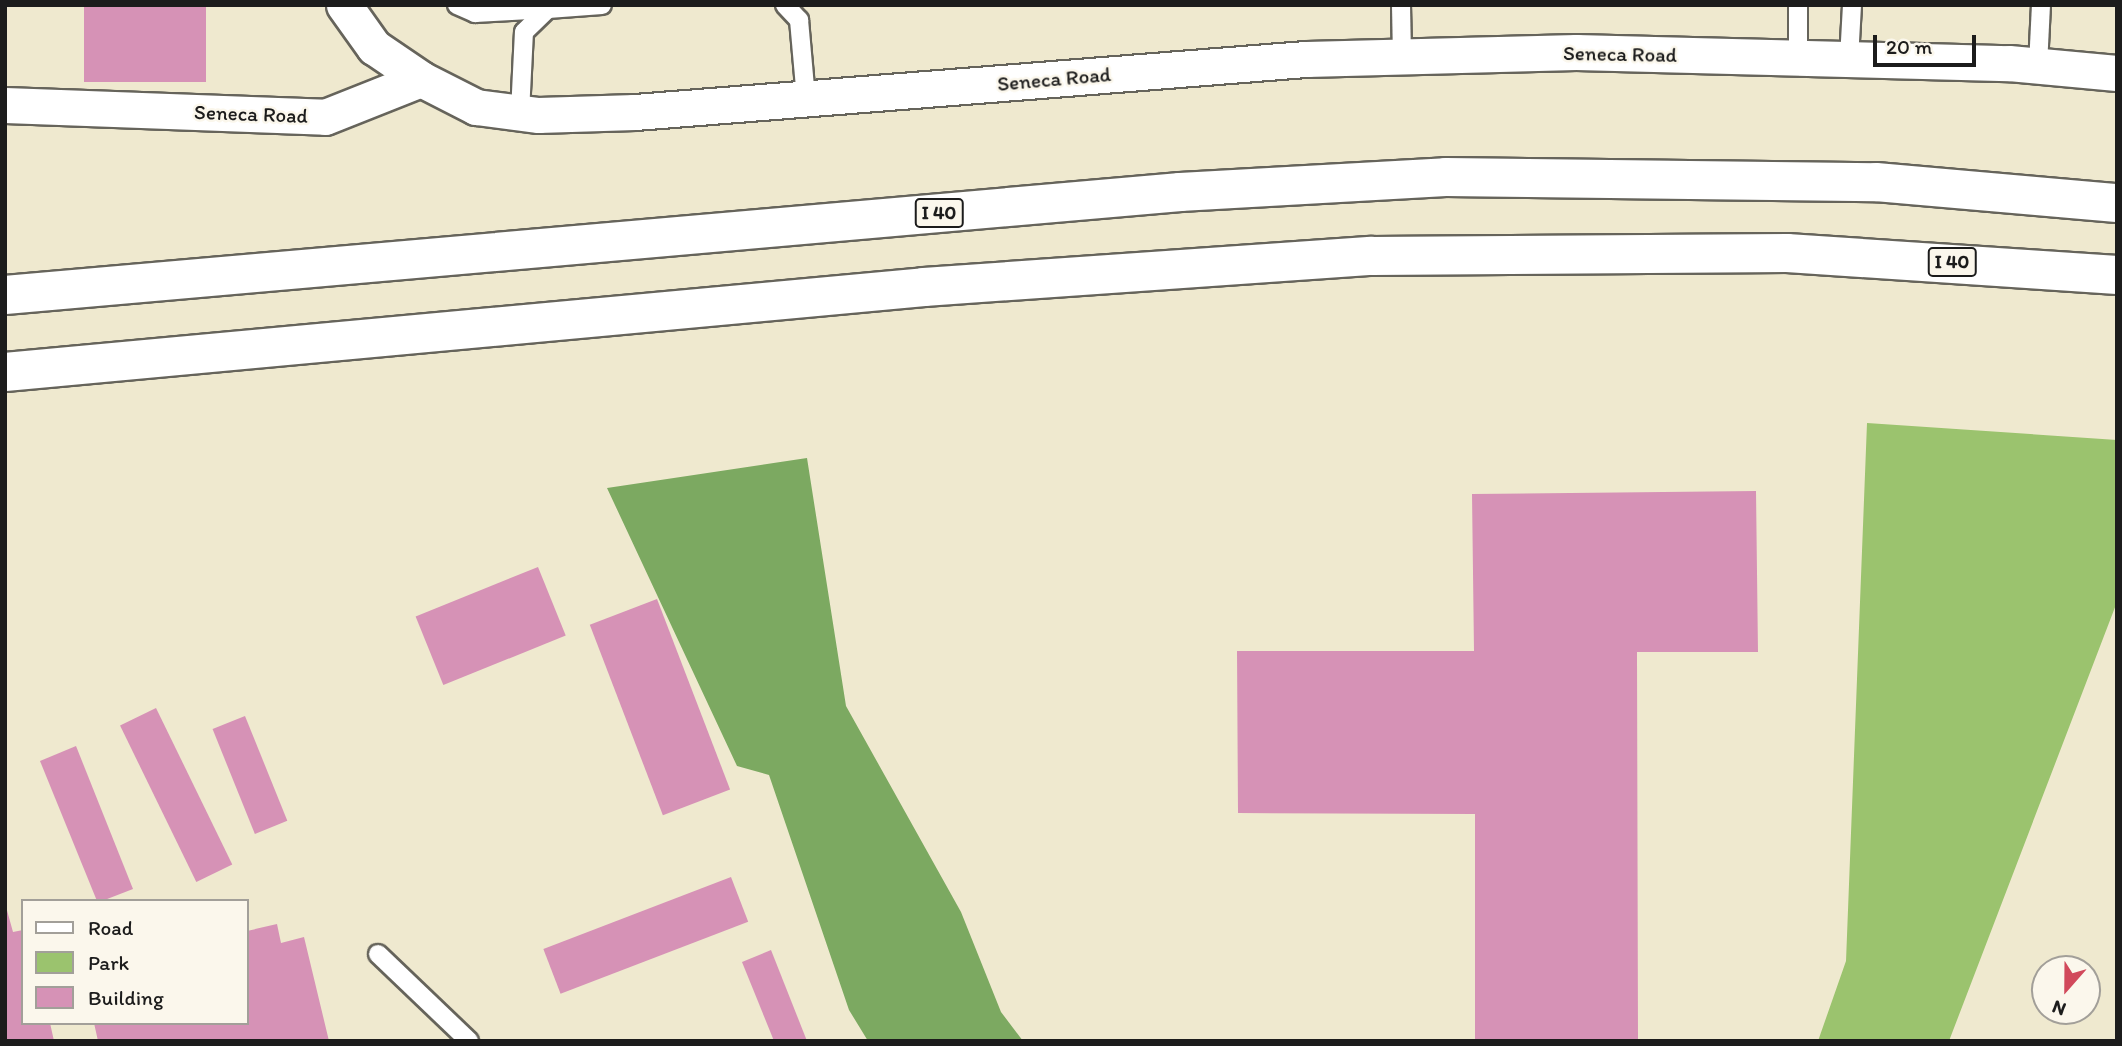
<!DOCTYPE html>
<html>
<head>
<meta charset="utf-8">
<style>
	body { margin:0 }
	#map { position:relative; width:2122px; height:1046px; overflow:hidden; background:#efe9cf; font-family:Itim,sans-serif }
	div>[style] { position:absolute }
	[style*='--x'] { left:calc(var(--x)*1px); top:calc(var(--y)*1px); width:calc(var(--w)*1px); rotate:calc(var(--a)*1deg) }
	.green>* { inset:0; background:#9bc36e }
	.forest>* { inset:0; background:#7ca961 }
	.building>* { inset:0; background:#d692b6; transform-origin:0 0 }
	.roads { filter:drop-shadow(2px 0 #66645b) drop-shadow(-2px 0 #66645b) drop-shadow(0 2px #66645b) drop-shadow(0 -2px #66645b) }
	.lane>* { height:18px; margin:-9px; padding:0 9px; transform-origin:9px; border-radius:9px; background:#fff }
	.street>* { height:35px; margin:-17.5px; padding:0 17.5px; transform-origin:17.5px; border-radius:17.5px; background:#fff }
	.highway>* { height:38px; margin:-19px; padding:0 19px; transform-origin:19px; border-radius:19px; background:#fff }
	span { translate:-50% -50%; white-space:nowrap; text-align:center; line-height:1.15; -webkit-text-stroke:5px #fbf7ec; paint-order:stroke }
	.shield-label span { padding:2px 5px; background:#fbf7ec; border:2px solid; border-radius:5px; -webkit-text-stroke-width:0 }
	.shield-label { font-size:19px; color:#1c1c1c; font-weight:700 }
	.street-label { font-size:21px; color:#1c1c1c }
	.frame { position:absolute; inset:0; border:7px solid #1c1c1c; pointer-events:none }
	.legend { position:absolute; left:21px; top:899px; width:228px; height:126px; box-sizing:border-box; background:#fbf7ec; border:2px solid #a29f99; margin:0; padding:9px 12px; list-style:none; font-size:21px; color:#1c1c1c }
	.legend li { display:flex; align-items:center; gap:14px; height:35px }
	.legend b { width:35px; border:2px solid #a29f99 }
	.north { position:absolute; left:2031px; top:955px; width:70px; height:70px; box-sizing:border-box; background:#fbf7ec; border:2px solid #a29f99; border-radius:50%; rotate:201deg; font-size:19px; font-weight:700; line-height:28px; text-align:center; color:#1c1c1c }
	.north::after { content:''; display:block; margin:auto; width:24px; height:32px; background:#d1495b; clip-path:polygon(50% 0,100% 100%,50% 72%,0 100%) }
	.scale { position:absolute; left:1873px; top:35px; width:103px; height:32px; box-sizing:border-box; border:4px solid #1c1c1c; border-top:0; padding-left:9px; font-size:21px; line-height:24px; white-space:nowrap; color:#1c1c1c; -webkit-text-stroke:5px #fbf7ec; paint-order:stroke }
</style>
</head>
<body>
<div id="map">
	<div class="green">
		<i style="clip-path:polygon(1867px 423px,2117px 440px,2117px 602px,1949px 1041px,1818px 1041px,1846px 961px)"></i>
	</div>
	<div class="forest">
		<i style="clip-path:polygon(807px 458px,846px 706px,961px 912px,1001px 1012px,1023px 1041px,868px 1041px,849px 1010px,769px 775px,737px 766px,607px 488px)"></i>
	</div>
	<div class="building">
		<i style="left:84px;top:5px;width:122px;height:77px"></i>
		<i style="clip-path:polygon(1756px 491px,1758px 652px,1637px 652px,1638px 1041px,1475px 1041px,1475px 814px,1238px 813px,1237px 651px,1474px 651px,1472px 494px)"></i>
		<i style="left:538px;top:567px;width:74px;height:132px;rotate:68deg"></i>
		<i style="left:657px;top:599px;width:204px;height:72px;rotate:69deg"></i>
		<i style="left:156px;top:708px;width:174px;height:40px;rotate:64deg"></i>
		<i style="left:245px;top:716px;width:113px;height:35px;rotate:68deg"></i>
		<i style="clip-path:polygon(76px 746px,133px 889px,102px 901px,97px 901px,40px 761px)"></i>
		<i style="left:731px;top:877px;width:48px;height:201px;rotate:69deg"></i>
		<i style="clip-path:polygon(5px 903px,13px 932px,23px 930px,23px 1023px,50px 1023px,54px 1041px,5px 1041px)"></i>
		<i style="clip-path:polygon(277px 924px,281px 943px,304px 937px,329px 1041px,98px 1041px,94px 1023px,247px 1023px,247px 931px)"></i>
		<i style="clip-path:polygon(771px 950px,807px 1041px,774px 1041px,742px 962px)"></i>
	</div>
	<div class="roads">
		<div class="lane">
			<i style="--x:457;--y:5;--w:20;--a:24"></i>
			<i style="--x:475;--y:13;--w:73;--a:-3.1"></i>
			<i style="--x:785;--y:5;--w:21;--a:47"></i>
			<i style="--x:799;--y:20;--w:79;--a:84.9"></i>
			<i style="--x:1401;--y:5;--w:51;--a:88.9"></i>
			<i style="--x:1798;--y:58;--w:53;--a:-90"></i>
			<i style="--x:1849;--y:59;--w:54;--a:-86.8"></i>
			<i style="--x:2038;--y:66;--w:61;--a:-87.2"></i>
			<i style="--x:520;--y:113;--w:81;--a:-87.2"></i>
			<i style="--x:524;--y:32;--w:33;--a:-44"></i>
			<i style="--x:548;--y:9;--w:54;--a:-4.2"></i>
			<i style="--x:378;--y:954;--w:126;--a:43.7"></i>
		</div>
		<div class="street">
			<i style="--x:344;--y:5;--w:52;--a:54.5"></i>
			<i style="--x:374;--y:47;--w:57;--a:34.2"></i>
			<i style="--x:421;--y:79;--w:62;--a:27"></i>
			<i style="--x:476;--y:107;--w:63;--a:7.4"></i>
			<i style="--x:538;--y:115;--w:97;--a:-1.8"></i>
			<i style="--x:635;--y:112;--w:673;--a:-4.52"></i>
			<i style="--x:1306;--y:59;--w:270;--a:-1.5"></i>
			<i style="--x:1576;--y:52;--w:433;--a:1.5"></i>
			<i style="--x:2009;--y:63;--w:108;--a:5.3"></i>
			<i style="--x:5;--y:105;--w:320;--a:2.1"></i>
			<i style="--x:325;--y:117;--w:103;--a:-21.6"></i>
		</div>
		<div class="highway">
			<i style="--x:5;--y:295;--w:1180;--a:-5.01"></i>
			<i style="--x:1180;--y:192;--w:266;--a:-3.2"></i>
			<i style="--x:1446;--y:177;--w:430;--a:0.7"></i>
			<i style="--x:1876;--y:182;--w:242;--a:5"></i>
			<i style="--x:5;--y:372;--w:923;--a:-5.28"></i>
			<i style="--x:924;--y:287;--w:449;--a:-4"></i>
			<i style="--x:1372;--y:256;--w:415;--a:-0.4"></i>
			<i style="--x:1787;--y:253;--w:331;--a:3.8"></i>
		</div>
	</div>
	<div class="shield-label">
		<span style="left:939px;top:213px">I 40</span>
		<span style="left:1952px;top:262px">I 40</span>
	</div>
	<div class="street-label">
		<span style="left:1620px;top:54px;rotate:1deg">Seneca Road</span>
		<span style="left:1054px;top:79px;rotate:-5deg">Seneca Road</span>
		<span style="left:251px;top:114px;rotate:2deg">Seneca Road</span>
	</div>
	<div class="frame"></div>
	<ul class="legend">
	<li><b style="height:9px;background:#fff"></b>Road</li>
	<li><b style="height:19px;background:#9bc36e"></b>Park</li>
	<li><b style="height:19px;background:#d692b6"></b>Building</li>
	</ul>
	<div class="north">N</div>
	<div class="scale">20 m</div>
</div>
</body>
</html>
